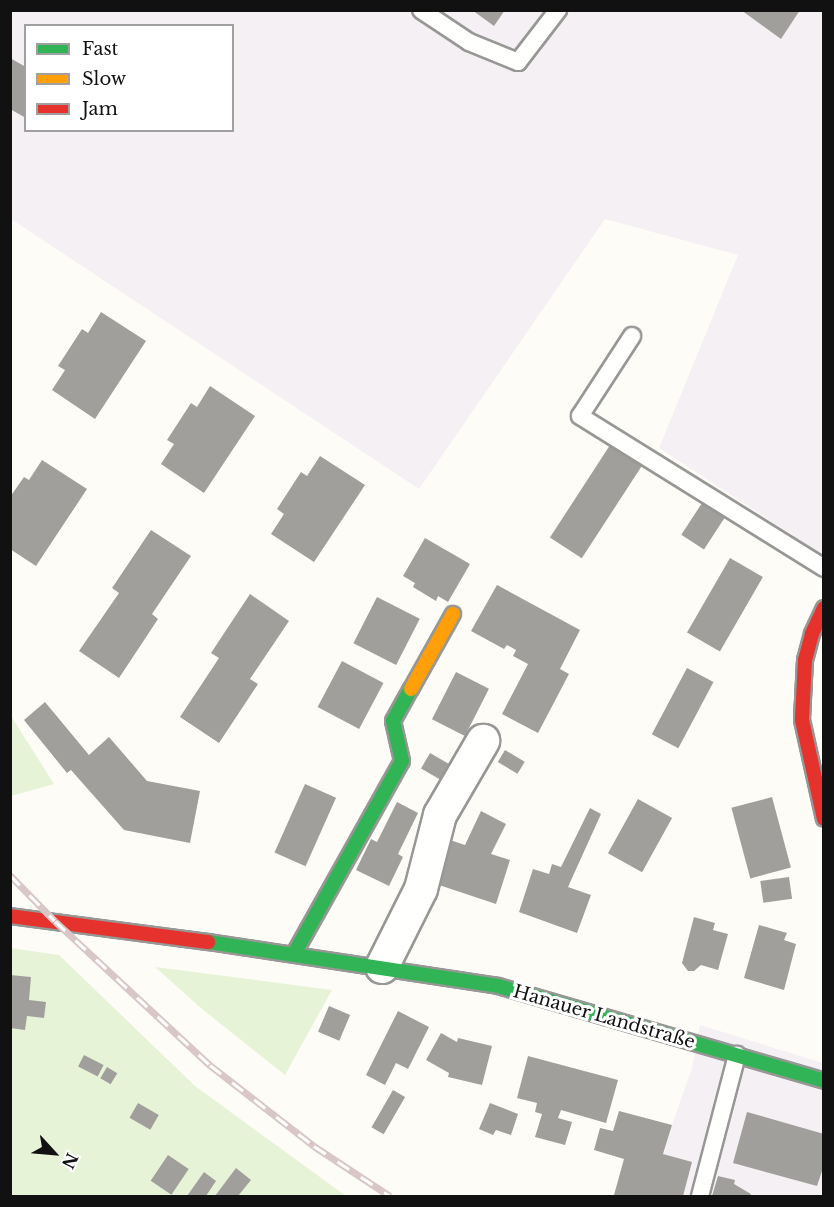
<!DOCTYPE html>
<html>
<head>
<meta charset="utf-8">
<style>
	body { margin:0 }
	#map { position:relative; width:834px; height:1207px; overflow:hidden; background:#fdfcf7; font-family:"Libre Baskerville",serif }
	div>[style] { position:absolute }
	[style*='--x'] { left:calc(var(--x)*1px); top:calc(var(--y)*1px); width:calc(var(--w)*1px); rotate:calc(var(--a)*1deg) }
	.industrial>* { inset:0; background:#f5f0f3 }
	.green>* { inset:0; background:#e7f3d7 }
	.building>* { inset:0; background:#a19f9c; transform-origin:0 0 }
	.roads { filter:drop-shadow(2px 0 #979795) drop-shadow(-2px 0 #979795) drop-shadow(0 2px #979795) drop-shadow(0 -2px #979795) }
	.lane>* { height:16px; margin:-8px; padding:0 8px; transform-origin:8px; border-radius:8px; background:#fffffe }
	.street>* { height:32px; margin:-16px; padding:0 16px; transform-origin:16px; border-radius:16px; background:#fffffe }
	.fast>* { height:14px; margin:-7px; padding:0 7px; transform-origin:7px; border-radius:7px; background:#30b455 }
	.slow>* { height:14px; margin:-7px; padding:0 7px; transform-origin:7px; border-radius:7px; background:#ff9f0a }
	.jam>* { height:14px; margin:-7px; padding:0 7px; transform-origin:7px; border-radius:7px; background:#e5322d }
	.rail>* { height:7px; margin-top:-3.5px; transform-origin:0; background:repeating-linear-gradient(90deg,#fff 0 14px,#d9c6c7 0 28px); box-sizing:border-box; border-block:2px solid #d9c6c7 }
	span { translate:-50% -50%; white-space:nowrap; text-align:center; line-height:1.15; -webkit-text-stroke:6px #fff; paint-order:stroke }
	.street-label { font-size:18px; color:#111 }
	.frame { position:absolute; inset:0; border:12px solid #111; pointer-events:none }
	.legend { position:absolute; left:24px; top:24px; width:210px; height:108px; box-sizing:border-box; background:#fff; border:2px solid #a0a0a0; margin:0; padding:8px 10px; list-style:none; font-size:18px; color:#111 }
	.legend li { display:flex; align-items:center; gap:12px; height:30px }
	.legend b { width:30px; border:2px solid #a0a0a0 }
	.north { position:absolute; left:24px; top:1123px; width:60px; height:60px; -webkit-text-stroke:4px #fff; paint-order:stroke; rotate:116deg; font-size:16px; font-weight:700; line-height:24px; text-align:center; color:#111 }
	.north::after { content:''; display:block; margin:auto; width:21px; height:27px; background:#111; clip-path:polygon(50% 0,100% 100%,50% 72%,0 100%) }
</style>
</head>
<body>
<div id="map">
	<div class="industrial">
		<i style="clip-path:polygon(evenodd,10px 11px,823px 11px,823px 555px,659px 448px,738px 255px,605px 219px,419px 489px,11px 219px,10px 11px,26px 26px,232px 26px,232px 130px,26px 130px,26px 26px)"></i>
		<i style="clip-path:polygon(700px 1025px,823px 1063px,823px 1196px,652px 1196px,672px 1125px,692px 1068px)"></i>
	</div>
	<div class="green">
		<i style="clip-path:polygon(11px 714px,13px 719px,54px 784px,11px 796px)"></i>
		<i style="clip-path:polygon(11px 948px,59px 955px,195px 1086px,346px 1196px,11px 1196px)"></i>
		<i style="clip-path:polygon(155px 967px,332px 990px,285px 1075px,202px 1009px)"></i>
	</div>
	<div class="building">
		<i style="clip-path:polygon(472px 10px,505px 10px,494px 26px)"></i>
		<i style="clip-path:polygon(741px 10px,800px 10px,781px 39px)"></i>
		<i style="clip-path:polygon(10px 58px,26px 67px,26px 118px,10px 109px)"></i>
		<i style="clip-path:polygon(101px 312px,146px 341px,95px 419px,52px 390px,65px 370px,58px 366px,82px 329px,88px 333px)"></i>
		<i style="clip-path:polygon(210px 386px,255px 416px,204px 493px,161px 464px,174px 444px,167px 440px,191px 403px,197px 407px)"></i>
		<i style="left:612px;top:442px;width:38px;height:114px;rotate:33deg"></i>
		<i style="clip-path:polygon(320px 456px,365px 485px,314px 562px,271px 534px,284px 514px,277px 509px,301px 472px,307px 476px)"></i>
		<i style="clip-path:polygon(42px 460px,87px 489px,36px 566px,10px 549px,10px 497px,24px 477px,29px 480px)"></i>
		<i style="left:702px;top:503px;width:27px;height:38px;rotate:33deg"></i>
		<i style="clip-path:polygon(151px 530px,191px 556px,152px 614px,158px 619px,119px 678px,79px 651px,119px 593px,112px 588px)"></i>
		<i style="clip-path:polygon(425px 538px,470px 564px,448px 602px,438px 596px,436px 601px,413px 587px,415px 583px,403px 576px)"></i>
		<i style="left:730px;top:558px;width:38px;height:86px;rotate:30deg"></i>
		<i style="clip-path:polygon(497px 585px,580px 630px,560px 669px,569px 674px,538px 733px,502px 714px,528px 664px,513px 656px,516px 650px,507px 645px,504px 649px,471px 631px)"></i>
		<i style="clip-path:polygon(250px 594px,289px 621px,250px 679px,258px 684px,219px 743px,180px 717px,219px 658px,211px 653px)"></i>
		<i style="left:377px;top:597px;width:48px;height:52px;rotate:27deg"></i>
		<i style="left:342px;top:661px;width:47px;height:52px;rotate:28deg"></i>
		<i style="left:687px;top:668px;width:30px;height:75px;rotate:28deg"></i>
		<i style="left:456px;top:672px;width:37px;height:53px;rotate:27deg"></i>
		<i style="clip-path:polygon(45px 702px,89px 755px,109px 737px,147px 781px,200px 791px,190px 843px,124px 830px,71px 770px,67px 773px,24px 720px)"></i>
		<i style="left:505px;top:750px;width:23px;height:14px;rotate:31deg"></i>
		<i style="left:430px;top:753px;width:24px;height:18px;rotate:30deg"></i>
		<i style="left:305px;top:784px;width:34px;height:75px;rotate:24deg"></i>
		<i style="left:772px;top:797px;width:73px;height:42px;rotate:75deg"></i>
		<i style="left:638px;top:799px;width:39px;height:62px;rotate:29deg"></i>
		<i style="clip-path:polygon(397px 802px,418px 813px,398px 854px,403px 857px,389px 886px,356px 870px,371px 839px,377px 842px)"></i>
		<i style="clip-path:polygon(590px 808px,601px 814px,568px 887px,591px 895px,577px 933px,519px 912px,533px 869px,549px 874px,552px 864px,561px 867px)"></i>
		<i style="clip-path:polygon(481px 811px,506px 824px,491px 854px,510px 860px,496px 904px,427px 881px,441px 837px,465px 845px)"></i>
		<i style="left:789px;top:877px;width:22px;height:29px;rotate:82deg"></i>
		<i style="clip-path:polygon(694px 917px,715px 923px,713px 930px,728px 934px,718px 970px,701px 965px,694px 971px,688px 971px,682px 963px)"></i>
		<i style="clip-path:polygon(759px 925px,787px 933px,784px 940px,796px 944px,784px 990px,744px 978px)"></i>
		<i style="clip-path:polygon(10px 975px,31px 977px,29px 1000px,46px 1002px,44px 1018px,27px 1016px,25px 1030px,10px 1028px)"></i>
		<i style="left:329px;top:1006px;width:23px;height:28px;rotate:23deg"></i>
		<i style="clip-path:polygon(398px 1011px,429px 1027px,408px 1069px,396px 1063px,385px 1085px,366px 1075px)"></i>
		<i style="clip-path:polygon(441px 1033px,457px 1042px,458px 1038px,492px 1046px,482px 1085px,448px 1077px,449px 1073px,426px 1060px)"></i>
		<i style="left:84px;top:1055px;width:22px;height:13px;rotate:27deg"></i>
		<i style="clip-path:polygon(528px 1056px,618px 1080px,606px 1123px,561px 1110px,558px 1118px,572px 1122px,565px 1145px,535px 1137px,542px 1114px,535px 1112px,537px 1103px,517px 1098px)"></i>
		<i style="left:107px;top:1067px;width:12px;height:13px;rotate:31deg"></i>
		<i style="left:393px;top:1090px;width:14px;height:43px;rotate:30deg"></i>
		<i style="left:138px;top:1103px;width:24px;height:17px;rotate:30deg"></i>
		<i style="clip-path:polygon(490px 1103px,518px 1114px,511px 1135px,496px 1130px,493px 1135px,479px 1129px)"></i>
		<i style="clip-path:polygon(619px 1111px,672px 1125px,663px 1154px,692px 1162px,683px 1196px,614px 1195px,624px 1159px,594px 1150px,600px 1128px,613px 1131px)"></i>
		<i style="clip-path:polygon(747px 1112px,824px 1134px,824px 1165px,817px 1186px,733px 1163px)"></i>
		<i style="left:168px;top:1155px;width:25px;height:31px;rotate:34deg"></i>
		<i style="clip-path:polygon(236px 1168px,251px 1180px,238px 1196px,215px 1196px)"></i>
		<i style="clip-path:polygon(204px 1172px,216px 1181px,206px 1196px,187px 1196px)"></i>
		<i style="clip-path:polygon(718px 1176px,735px 1180px,734px 1184px,751px 1194px,750px 1196px,712px 1196px)"></i>
	</div>
	<div class="roads">
		<div class="lane">
			<i style="--x:421;--y:10;--w:58;--a:33.7"></i>
			<i style="--x:469;--y:42;--w:53;--a:22.2"></i>
			<i style="--x:518;--y:62;--w:66;--a:-52.4"></i>
			<i style="--x:632;--y:336;--w:95;--a:123"></i>
			<i style="--x:580;--y:416;--w:287;--a:31.9"></i>
			<i style="--x:700;--y:1196;--w:146;--a:-75.3"></i>
		</div>
		<div class="street">
			<i style="--x:382;--y:967;--w:87;--a:-63.4"></i>
			<i style="--x:421;--y:889;--w:76;--a:-75.6"></i>
			<i style="--x:440;--y:815;--w:86;--a:-59.8"></i>
		</div>
		<div class="fast">
			<i style="--x:208;--y:942;--w:293;--a:8.6"></i>
			<i style="--x:498;--y:986;--w:340;--a:16.2"></i>
			<i style="--x:294;--y:954;--w:221;--a:-60.8"></i>
			<i style="--x:402;--y:761;--w:41;--a:-102.7"></i>
			<i style="--x:393;--y:721;--w:37;--a:-61"></i>
		</div>
		<div class="slow">
			<i style="--x:411;--y:689;--w:86;--a:-60.8"></i>
		</div>
		<div class="jam">
			<i style="--x:824;--y:608;--w:29;--a:115"></i>
			<i style="--x:812;--y:634;--w:27;--a:105"></i>
			<i style="--x:805;--y:660;--w:60;--a:92.9"></i>
			<i style="--x:802;--y:720;--w:101;--a:77.5"></i>
			<i style="--x:10;--y:916;--w:200;--a:7.5"></i>
		</div>
	</div>
	<div class="rail">
		<i style="--x:10;--y:875;--w:64;--a:45.6"></i>
		<i style="--x:55;--y:921;--w:212;--a:42.9"></i>
		<i style="--x:210;--y:1065;--w:132;--a:37.9"></i>
		<i style="--x:314;--y:1146;--w:91;--a:33.3"></i>
	</div>
	<div class="street-label">
		<span style="left:604px;top:1017px;rotate:16deg">Hanauer Landstraße</span>
	</div>
	<div class="frame"></div>
	<ul class="legend">
	<li><b style="height:8px;background:#30b455"></b>Fast</li>
	<li><b style="height:8px;background:#ff9f0a"></b>Slow</li>
	<li><b style="height:8px;background:#e5322d"></b>Jam</li>
	</ul>
	<div class="north">N</div>
</div>
</body>
</html>
